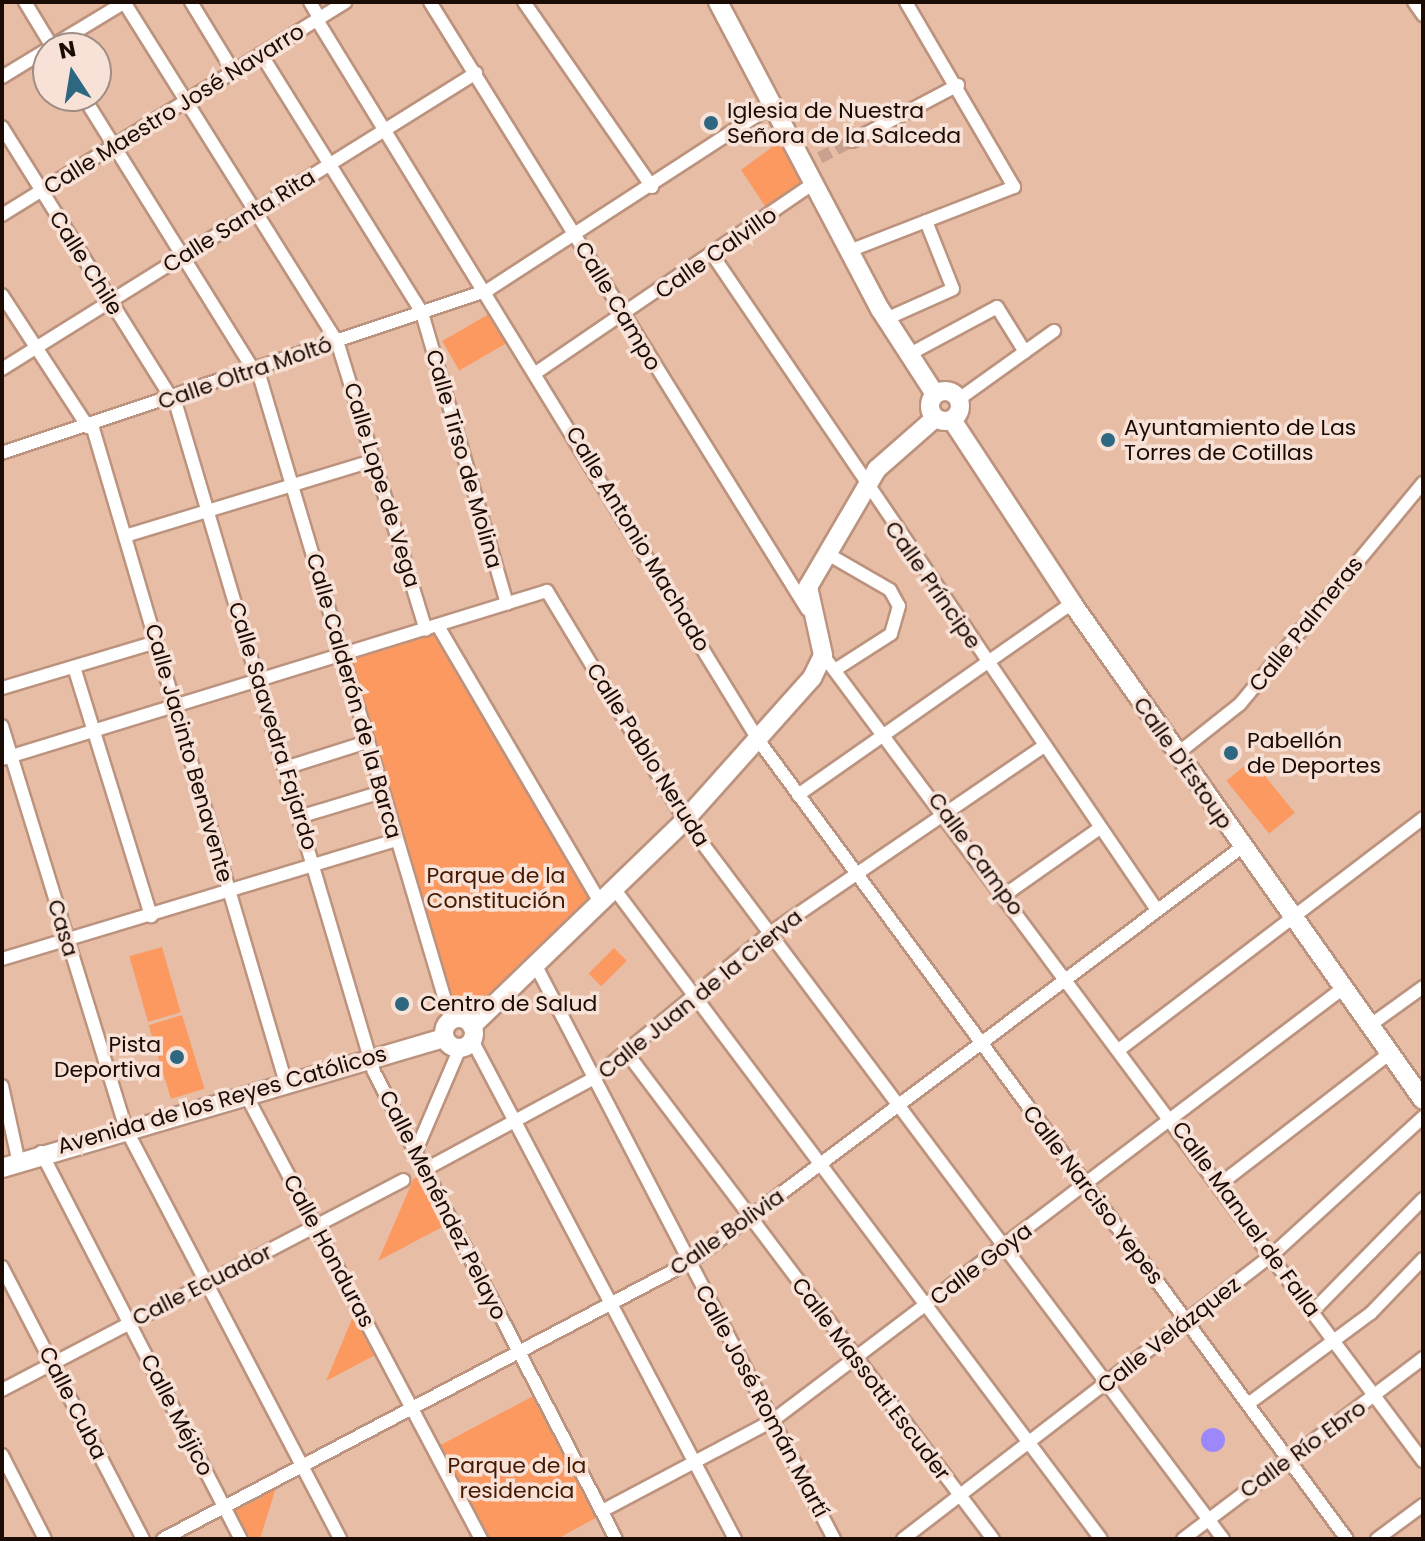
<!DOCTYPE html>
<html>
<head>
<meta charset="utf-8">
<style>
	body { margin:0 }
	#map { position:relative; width:1425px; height:1541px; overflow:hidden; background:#e7bda6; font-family:Poppins,sans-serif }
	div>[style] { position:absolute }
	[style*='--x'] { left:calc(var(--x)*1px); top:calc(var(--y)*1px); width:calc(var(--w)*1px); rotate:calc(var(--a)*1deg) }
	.green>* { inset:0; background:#fb9960; transform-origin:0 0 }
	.water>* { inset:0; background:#9c87fb }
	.round { border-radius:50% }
	.street-tunnel>* { height:12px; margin-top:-6px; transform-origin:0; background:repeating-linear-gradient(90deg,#c8a28e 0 12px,transparent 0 18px) }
	.roads { filter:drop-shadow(2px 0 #bc937e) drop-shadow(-2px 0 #bc937e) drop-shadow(0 2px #bc937e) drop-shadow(0 -2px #bc937e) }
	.street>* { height:12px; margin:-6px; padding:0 6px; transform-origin:6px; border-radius:6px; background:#fff }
	.primary>* { height:18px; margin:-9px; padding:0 9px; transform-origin:9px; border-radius:9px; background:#fff }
	.primary>.ring { margin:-9px; padding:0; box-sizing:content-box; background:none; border:18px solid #fff; border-radius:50% }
	.dots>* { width:22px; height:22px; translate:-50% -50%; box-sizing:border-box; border:4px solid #f8e2d7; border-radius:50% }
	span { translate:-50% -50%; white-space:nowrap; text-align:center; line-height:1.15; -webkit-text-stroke:7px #f8e2d7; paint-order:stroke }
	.street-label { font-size:22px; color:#1a0c05 }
	.poi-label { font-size:22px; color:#1a0c05 }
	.left { translate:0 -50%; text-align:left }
	.right { translate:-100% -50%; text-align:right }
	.park-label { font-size:22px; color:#461a00 }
	.frame { position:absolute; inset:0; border:4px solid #1a0c05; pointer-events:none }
	.north { position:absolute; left:32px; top:32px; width:80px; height:80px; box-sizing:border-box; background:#f8e2d7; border:2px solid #9f8c83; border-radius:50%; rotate:348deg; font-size:22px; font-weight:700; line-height:32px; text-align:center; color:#1a0c05 }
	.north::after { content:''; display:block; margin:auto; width:28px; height:36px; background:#2e6780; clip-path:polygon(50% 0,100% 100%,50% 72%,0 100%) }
</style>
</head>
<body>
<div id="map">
	<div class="green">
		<i style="clip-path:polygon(787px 136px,813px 184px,771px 215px,741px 170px)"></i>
		<i style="left:489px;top:314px;width:34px;height:54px;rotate:60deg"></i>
		<i style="clip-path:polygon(438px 626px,601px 904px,469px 1026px,453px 1031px,343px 656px)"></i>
		<i style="left:1252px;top:760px;width:68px;height:33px;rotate:51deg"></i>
		<i style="left:162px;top:947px;width:68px;height:34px;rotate:74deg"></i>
		<i style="left:614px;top:948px;width:18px;height:36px;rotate:45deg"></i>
		<i style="left:182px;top:1015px;width:77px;height:35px;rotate:73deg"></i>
		<i style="clip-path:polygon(420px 1177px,446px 1225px,378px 1261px,414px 1178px)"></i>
		<i style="clip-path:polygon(352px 1319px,359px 1319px,377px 1354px,326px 1381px)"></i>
		<i style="clip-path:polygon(541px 1392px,603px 1514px,557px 1539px,481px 1539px,433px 1449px)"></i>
		<i style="clip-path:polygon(278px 1481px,260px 1539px,241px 1539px,225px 1507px)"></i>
	</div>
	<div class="water">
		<i class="round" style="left:1201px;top:1428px;width:24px;height:24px"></i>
	</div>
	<div class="street-tunnel">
		<i style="--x:804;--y:166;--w:54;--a:-27.5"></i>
	</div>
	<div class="roads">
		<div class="street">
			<i style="--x:25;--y:2;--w:54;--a:58.7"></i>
			<i style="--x:124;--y:2;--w:400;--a:57.9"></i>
			<i style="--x:337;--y:341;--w:302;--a:72.9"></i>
			<i style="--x:191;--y:2;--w:81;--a:58.7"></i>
			<i style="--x:310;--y:2;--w:20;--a:60"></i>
			<i style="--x:430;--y:2;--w:715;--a:58.16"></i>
			<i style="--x:524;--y:2;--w:225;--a:55.3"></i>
			<i style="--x:1414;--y:2;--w:16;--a:55"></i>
			<i style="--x:317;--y:20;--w:846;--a:58.49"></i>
			<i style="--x:759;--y:741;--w:991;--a:53.62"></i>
			<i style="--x:49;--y:48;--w:89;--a:-31.2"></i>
			<i style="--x:261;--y:54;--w:305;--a:58.1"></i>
			<i style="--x:422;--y:313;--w:303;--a:73.7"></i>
			<i style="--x:2;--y:77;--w:54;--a:-31.3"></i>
			<i style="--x:83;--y:96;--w:325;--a:58.1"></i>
			<i style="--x:2;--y:127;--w:321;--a:58"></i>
			<i style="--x:852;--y:141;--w:120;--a:-27.8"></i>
			<i style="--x:2;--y:215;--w:404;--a:-31.8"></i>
			<i style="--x:849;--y:251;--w:177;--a:-21.2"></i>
			<i style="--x:1014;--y:187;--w:214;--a:-120.3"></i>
			<i style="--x:714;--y:257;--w:789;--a:55.85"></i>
			<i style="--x:2;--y:295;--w:158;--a:56.9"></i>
			<i style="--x:886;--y:319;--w:73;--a:-24.1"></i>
			<i style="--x:953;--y:289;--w:73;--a:-111.7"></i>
			<i style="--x:908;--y:355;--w:101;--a:-28.3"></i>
			<i style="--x:997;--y:307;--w:53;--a:58.1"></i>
			<i style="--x:2;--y:369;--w:559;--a:-31.98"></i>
			<i style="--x:258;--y:371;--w:677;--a:73.44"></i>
			<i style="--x:537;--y:372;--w:334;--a:-34.3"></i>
			<i style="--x:174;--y:398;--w:703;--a:73.47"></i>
			<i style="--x:374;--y:1072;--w:526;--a:62.61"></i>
			<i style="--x:959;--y:399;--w:117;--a:-35.6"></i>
			<i style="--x:92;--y:425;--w:683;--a:73.58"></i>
			<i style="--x:2;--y:453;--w:513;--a:-18.54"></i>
			<i style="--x:488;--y:290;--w:338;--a:-33"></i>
			<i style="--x:125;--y:536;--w:261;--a:-16.9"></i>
			<i style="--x:826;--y:553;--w:74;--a:30"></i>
			<i style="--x:890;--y:590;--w:18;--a:61"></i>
			<i style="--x:899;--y:606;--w:29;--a:106"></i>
			<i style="--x:891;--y:634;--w:63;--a:147.3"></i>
			<i style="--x:438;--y:626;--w:322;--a:59.6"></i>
			<i style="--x:823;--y:655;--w:1005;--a:53.34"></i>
			<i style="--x:74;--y:667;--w:261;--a:72.8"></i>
			<i style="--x:2;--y:688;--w:161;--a:-16.6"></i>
			<i style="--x:2;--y:726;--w:422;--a:72.9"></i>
			<i style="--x:126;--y:1129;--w:462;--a:62.4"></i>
			<i style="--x:1177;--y:754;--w:80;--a:-38.4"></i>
			<i style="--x:1240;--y:704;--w:287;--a:-50.4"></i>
			<i style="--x:2;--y:759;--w:570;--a:-17.13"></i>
			<i style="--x:547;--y:591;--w:267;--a:58.9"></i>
			<i style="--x:685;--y:820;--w:898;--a:53.19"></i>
			<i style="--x:285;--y:768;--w:86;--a:-17.6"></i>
			<i style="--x:798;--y:795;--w:335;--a:-35"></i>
			<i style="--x:299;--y:817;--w:87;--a:-16.8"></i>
			<i style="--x:616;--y:891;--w:809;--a:53.19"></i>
			<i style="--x:1006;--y:894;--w:115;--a:-35.1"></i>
			<i style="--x:2;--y:959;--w:411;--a:-16.8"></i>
			<i style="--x:536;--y:966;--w:646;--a:62.52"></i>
			<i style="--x:1369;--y:1026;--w:67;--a:-35.8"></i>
			<i style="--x:472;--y:1040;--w:564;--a:62.21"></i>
			<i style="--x:1120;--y:1049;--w:381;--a:-37.3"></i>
			<i style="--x:627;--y:1053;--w:608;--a:53.02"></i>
			<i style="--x:2;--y:1086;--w:75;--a:77.6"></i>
			<i style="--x:245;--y:1093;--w:505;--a:62.11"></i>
			<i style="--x:41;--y:1152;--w:436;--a:62.7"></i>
			<i style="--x:415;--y:1153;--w:114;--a:-66.8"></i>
			<i style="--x:424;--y:1170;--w:193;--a:-28.4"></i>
			<i style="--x:594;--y:1078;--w:228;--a:-39.5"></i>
			<i style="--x:770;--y:933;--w:332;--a:-34.3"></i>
			<i style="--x:1220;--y:1184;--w:213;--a:-37.6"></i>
			<i style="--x:2;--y:1267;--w:306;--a:62.6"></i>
			<i style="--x:1313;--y:1311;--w:157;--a:-45.5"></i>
			<i style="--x:2;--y:1390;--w:453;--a:-27.6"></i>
			<i style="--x:1248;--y:1404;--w:153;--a:-36.5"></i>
			<i style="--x:1371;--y:1313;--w:75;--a:-46.1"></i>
			<i style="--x:2;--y:1455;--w:94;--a:62.9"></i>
			<i style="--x:602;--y:1511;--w:192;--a:-27.9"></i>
			<i style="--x:772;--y:1421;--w:715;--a:-37.16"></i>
			<i style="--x:163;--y:1539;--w:595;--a:-27.73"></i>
			<i style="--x:690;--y:1262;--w:691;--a:-36.94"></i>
			<i style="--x:903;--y:1539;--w:466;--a:-37.6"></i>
			<i style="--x:1272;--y:1255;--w:205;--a:-42.4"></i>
			<i style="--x:1183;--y:1539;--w:301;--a:-37"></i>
			<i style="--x:1377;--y:1539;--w:57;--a:-36.5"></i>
		</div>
		<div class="primary">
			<i style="--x:718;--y:2;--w:347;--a:62.2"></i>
			<i style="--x:880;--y:309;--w:101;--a:57.1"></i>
			<i class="ring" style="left:930px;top:391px;width:12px;height:12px"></i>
			<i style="--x:952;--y:420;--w:219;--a:56.7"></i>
			<i style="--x:1072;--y:603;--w:608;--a:54.77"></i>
			<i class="ring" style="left:444px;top:1018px;width:12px;height:12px"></i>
			<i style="--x:472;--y:1026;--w:296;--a:-44"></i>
			<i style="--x:685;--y:820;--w:191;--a:-48.2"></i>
			<i style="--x:812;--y:678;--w:25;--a:-64"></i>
			<i style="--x:823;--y:655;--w:70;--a:-102.4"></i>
			<i style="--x:808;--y:587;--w:137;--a:-59.7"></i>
			<i style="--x:877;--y:469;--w:77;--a:-41.3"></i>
			<i style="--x:2;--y:1168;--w:461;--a:-16.4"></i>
		</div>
	</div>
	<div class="dots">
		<i style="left:711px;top:123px;background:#2e6780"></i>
		<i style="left:1108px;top:440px;background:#2e6780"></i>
		<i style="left:1231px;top:753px;background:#2e6780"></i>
		<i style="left:402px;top:1004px;background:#2e6780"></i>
		<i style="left:177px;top:1057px;background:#2e6780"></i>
	</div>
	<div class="street-label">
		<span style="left:174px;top:109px;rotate:-32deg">Calle Maestro José Navarro</span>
		<span style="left:239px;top:221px;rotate:-32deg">Calle Santa Rita</span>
		<span style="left:716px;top:253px;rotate:-35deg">Calle Calvillo</span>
		<span style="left:86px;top:263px;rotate:58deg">Calle Chile</span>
		<span style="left:618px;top:306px;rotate:59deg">Calle Campo</span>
		<span style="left:245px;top:373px;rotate:-19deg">Calle Oltra Moltó</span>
		<span style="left:464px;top:459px;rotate:74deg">Calle Tirso de Molina</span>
		<span style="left:382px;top:485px;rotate:73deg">Calle Lope de Vega</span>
		<span style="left:638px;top:539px;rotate:59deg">Calle Antonio Machado</span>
		<span style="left:933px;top:585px;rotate:55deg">Calle Príncipe</span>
		<span style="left:1306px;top:624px;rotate:-51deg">Calle Palmeras</span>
		<span style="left:354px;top:696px;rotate:74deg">Calle Calderón de la Barca</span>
		<span style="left:273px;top:726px;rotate:73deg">Calle Saavedra Fajardo</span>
		<span style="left:189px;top:753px;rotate:74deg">Calle Jacinto Benavente</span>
		<span style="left:648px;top:755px;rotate:58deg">Calle Pablo Neruda</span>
		<span style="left:1183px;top:763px;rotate:55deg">Calle D'Estoup</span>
		<span style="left:976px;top:854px;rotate:54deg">Calle Campo</span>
		<span style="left:63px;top:928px;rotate:73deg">Casa</span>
		<span style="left:700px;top:994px;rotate:-39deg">Calle Juan de la Cierva</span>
		<span style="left:222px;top:1100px;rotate:-16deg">Avenida de los Reyes Católicos</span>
		<span style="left:1093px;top:1195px;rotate:53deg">Calle Narciso Yepes</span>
		<span style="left:443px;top:1205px;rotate:63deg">Calle Menéndez Pelayo</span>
		<span style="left:1246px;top:1219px;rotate:54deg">Calle Manuel de Falla</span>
		<span style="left:727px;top:1232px;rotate:-35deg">Calle Bolivia</span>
		<span style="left:329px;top:1251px;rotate:62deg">Calle Honduras</span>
		<span style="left:981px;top:1264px;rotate:-37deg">Calle Goya</span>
		<span style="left:202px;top:1285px;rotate:-27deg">Calle Ecuador</span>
		<span style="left:1169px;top:1335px;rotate:-38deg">Calle Velázquez</span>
		<span style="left:871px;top:1379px;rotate:53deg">Calle Massotti Escuder</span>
		<span style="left:762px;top:1401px;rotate:62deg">Calle José Román Martí</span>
		<span style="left:73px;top:1403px;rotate:63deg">Calle Cuba</span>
		<span style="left:177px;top:1415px;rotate:63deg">Calle Méjico</span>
		<span style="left:1303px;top:1449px;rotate:-36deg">Calle Río Ebro</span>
	</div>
	<div class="poi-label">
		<span class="left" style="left:727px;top:123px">Iglesia de Nuestra<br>Señora de la Salceda</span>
		<span class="left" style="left:1124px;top:440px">Ayuntamiento de Las<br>Torres de Cotillas</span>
		<span class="left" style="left:1247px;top:753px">Pabellón<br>de Deportes</span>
		<span class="left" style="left:420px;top:1004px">Centro de Salud</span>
		<span class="right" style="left:161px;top:1057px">Pista<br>Deportiva</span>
	</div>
	<div class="park-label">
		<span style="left:496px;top:888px">Parque de la<br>Constitución</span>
		<span style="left:517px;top:1478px">Parque de la<br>residencia</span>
	</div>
	<div class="frame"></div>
	<div class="north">N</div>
</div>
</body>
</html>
